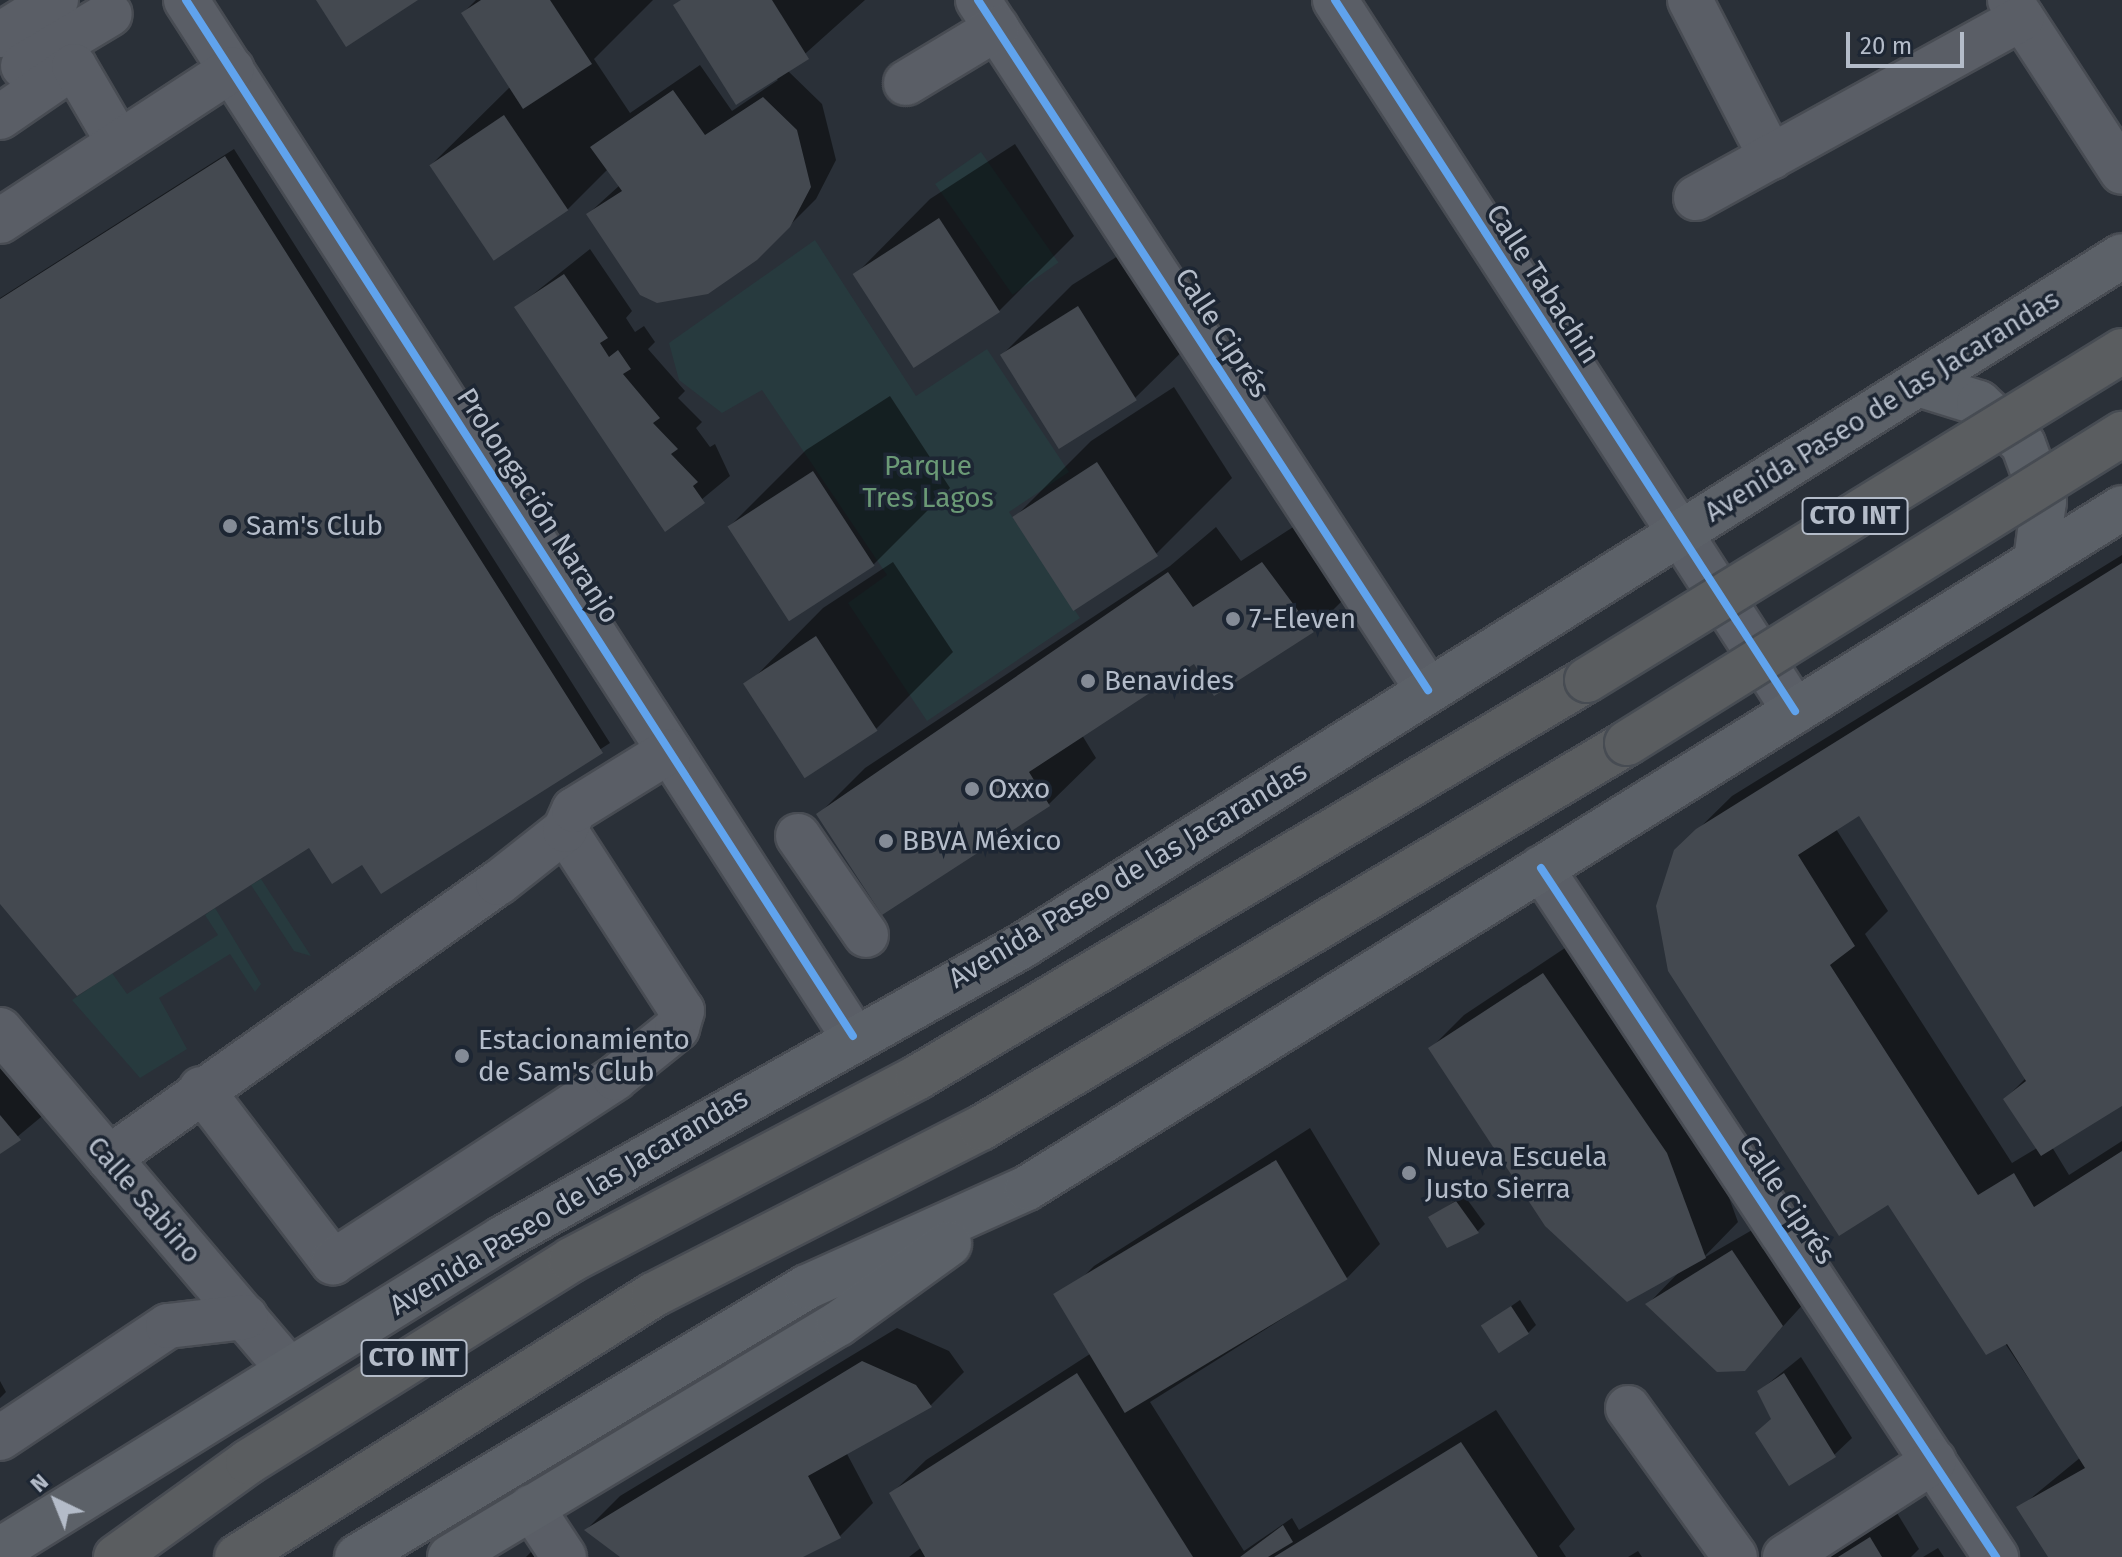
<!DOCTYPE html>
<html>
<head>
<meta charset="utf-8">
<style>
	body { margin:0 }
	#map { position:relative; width:2122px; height:1557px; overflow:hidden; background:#2a3038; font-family:"Fira Sans",sans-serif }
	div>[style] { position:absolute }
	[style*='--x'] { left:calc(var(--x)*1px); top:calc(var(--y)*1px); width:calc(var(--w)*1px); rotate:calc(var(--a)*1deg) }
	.green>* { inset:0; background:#273a3e; transform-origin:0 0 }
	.shadow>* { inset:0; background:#0007 }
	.building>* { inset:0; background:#444950; transform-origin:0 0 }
	.roads { filter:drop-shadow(2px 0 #484c53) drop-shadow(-2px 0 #484c53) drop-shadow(0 2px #484c53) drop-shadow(0 -2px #484c53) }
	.minor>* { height:44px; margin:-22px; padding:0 22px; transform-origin:22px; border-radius:22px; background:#5a5e66 }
	.major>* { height:44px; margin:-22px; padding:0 22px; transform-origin:22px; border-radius:22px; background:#5c6168 }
	.highway>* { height:44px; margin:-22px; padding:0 22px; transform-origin:22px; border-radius:22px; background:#5a5d60 }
	.bridges { filter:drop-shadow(2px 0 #474c53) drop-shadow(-2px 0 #474c53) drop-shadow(0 2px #474c53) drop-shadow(0 -2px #474c53) }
	.highway-bridge>* { height:44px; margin:-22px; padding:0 22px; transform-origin:22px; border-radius:22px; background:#5a5d60 }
	.cycleway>* { height:8px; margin:-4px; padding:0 4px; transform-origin:4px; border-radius:4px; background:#60a3ed }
	.dots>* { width:22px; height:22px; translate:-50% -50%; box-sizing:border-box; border:4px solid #1d2633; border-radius:50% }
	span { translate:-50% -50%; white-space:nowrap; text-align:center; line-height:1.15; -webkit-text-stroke:7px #1d2633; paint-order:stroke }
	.shield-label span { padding:2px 6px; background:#1d2633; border:2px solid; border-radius:6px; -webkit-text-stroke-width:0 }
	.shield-label { font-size:26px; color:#b4bcc9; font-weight:700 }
	.street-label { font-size:28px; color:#b4bcc9 }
	.park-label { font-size:28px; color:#6b9a76 }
	.poi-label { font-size:28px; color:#b4bcc9 }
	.left { translate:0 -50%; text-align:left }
	.north { position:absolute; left:16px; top:1461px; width:80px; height:80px; -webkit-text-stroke:6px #1d2633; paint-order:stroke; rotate:317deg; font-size:22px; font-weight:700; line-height:32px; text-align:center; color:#b4bcc9 }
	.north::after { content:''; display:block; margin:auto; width:28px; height:36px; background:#b4bcc9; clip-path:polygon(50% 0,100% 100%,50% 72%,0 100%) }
	.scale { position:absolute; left:1846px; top:32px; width:118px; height:36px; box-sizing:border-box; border:4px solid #b4bcc9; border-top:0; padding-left:10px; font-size:24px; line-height:28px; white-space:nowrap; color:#b4bcc9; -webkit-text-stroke:6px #1d2633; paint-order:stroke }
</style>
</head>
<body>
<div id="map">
	<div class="green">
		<i style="left:981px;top:152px;width:135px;height:56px;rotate:55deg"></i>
		<i style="clip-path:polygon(815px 240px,916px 396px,987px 349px,1069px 472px,1009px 512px,1080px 618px,927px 721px,848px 603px,887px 575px,762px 390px,722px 413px,679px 380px,669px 343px)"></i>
		<i style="clip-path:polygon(261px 879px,311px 956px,294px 951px,251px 885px)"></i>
		<i style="clip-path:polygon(215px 908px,261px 984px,255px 992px,230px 954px,159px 998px,187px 1049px,140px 1078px,72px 1000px,112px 973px,127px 994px,218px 935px,205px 915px)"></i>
	</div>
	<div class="shadow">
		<i style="clip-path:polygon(476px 0,653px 0,594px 59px,630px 113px,700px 65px,732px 111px,778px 80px,681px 0,865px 0,787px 70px,822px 104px,836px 160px,816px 199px,789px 226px,588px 214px,620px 185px,608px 169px,567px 210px,431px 165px,511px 86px,463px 13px)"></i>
		<i style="clip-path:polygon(1015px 144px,1074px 236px,999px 311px,855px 275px,930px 199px)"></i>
		<i style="clip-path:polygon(234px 149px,610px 743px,381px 891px,362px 863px,310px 845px,0 901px,0 298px)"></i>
		<i style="clip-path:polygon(1148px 237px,1206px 328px,1135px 398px,1002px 355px,1072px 285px)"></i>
		<i style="clip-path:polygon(590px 249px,632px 311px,626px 318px,635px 332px,644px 326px,655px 342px,648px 349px,685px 391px,678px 398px,702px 422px,696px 428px,710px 447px,715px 444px,730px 476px,666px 529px,517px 307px)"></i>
		<i style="clip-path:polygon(1174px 387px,1232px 478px,1156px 554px,1074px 607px,1015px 517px,1091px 441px)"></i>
		<i style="clip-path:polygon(890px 396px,950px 488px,874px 564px,730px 526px,806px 450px)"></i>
		<i style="clip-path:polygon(1310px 516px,1359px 584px,1312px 631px,1193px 662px,1082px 735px,1096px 758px,1049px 804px,818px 815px,865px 768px,1170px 566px,1216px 527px,1241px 561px)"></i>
		<i style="clip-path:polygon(evenodd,2122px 555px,2122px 1104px,2052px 1147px,2069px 1175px,2122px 1141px,2122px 1557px,2050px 1557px,2019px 1508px,2081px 1457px,1676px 851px,1732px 796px,2122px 555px,1860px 813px,2027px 1077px,2005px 1099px,2037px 1148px,2012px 1163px,1865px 934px,1888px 911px,1836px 829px,1860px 813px)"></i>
		<i style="clip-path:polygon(893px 562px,953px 652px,877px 728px,808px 774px,747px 685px,823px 608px)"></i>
		<i style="clip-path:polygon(1577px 940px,1700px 1119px,1738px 1222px,1702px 1259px,1759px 1226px,1808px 1299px,1744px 1369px,1648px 1304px,1682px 1269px,1430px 1049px,1464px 1015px)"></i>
		<i style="clip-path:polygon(0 1057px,46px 1113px,0 1151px)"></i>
		<i style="clip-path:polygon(1310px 1128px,1380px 1244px,1347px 1278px,1150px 1402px,1244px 1551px,1292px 1518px,1299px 1530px,1496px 1410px,1575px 1529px,1559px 1546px,1566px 1557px,909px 1557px,922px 1547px,892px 1493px,926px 1460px,1093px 1352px,1060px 1300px,1094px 1266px)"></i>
		<i style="clip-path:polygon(1464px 1195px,1485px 1224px,1478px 1231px,1430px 1218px)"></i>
		<i style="clip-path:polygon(1520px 1300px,1536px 1325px,1528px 1333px,1483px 1326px)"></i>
		<i style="clip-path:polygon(897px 1328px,949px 1351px,964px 1372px,931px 1405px,846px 1452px,873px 1503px,839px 1537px,798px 1557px,624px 1557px,587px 1529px,620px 1496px)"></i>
		<i style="clip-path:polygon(1801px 1357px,1852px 1438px,1834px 1455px,1773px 1418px,1759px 1391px)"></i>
		<i style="clip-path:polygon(0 1381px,6px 1392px,0 1398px)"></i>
		<i style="clip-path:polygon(1897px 1513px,1919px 1549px,1911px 1557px,1824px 1557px)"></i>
		<i style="clip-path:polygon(553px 1538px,562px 1557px,526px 1557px,531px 1552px)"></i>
		<i style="clip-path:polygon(1938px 1548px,1944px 1557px,1923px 1557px)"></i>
		<i style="clip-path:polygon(1638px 1551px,1642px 1557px,1628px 1557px)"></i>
	</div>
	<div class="building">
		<i style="clip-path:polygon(316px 0,418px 0,346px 47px)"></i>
		<i style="clip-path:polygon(481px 0,550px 0,592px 64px,523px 109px,461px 13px)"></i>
		<i style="clip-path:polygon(681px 0,772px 0,809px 59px,736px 105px,673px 5px)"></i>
		<i style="clip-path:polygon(673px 90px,705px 135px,763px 97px,797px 130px,811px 187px,790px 227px,757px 260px,708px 294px,657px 303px,640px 295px,586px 214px,622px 191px,590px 147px)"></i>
		<i style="left:504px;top:115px;width:115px;height:90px;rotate:56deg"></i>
		<i style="clip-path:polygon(225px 156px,603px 753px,381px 894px,362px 865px,332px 884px,309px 848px,77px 996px,0 904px,0 299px)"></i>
		<i style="left:939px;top:218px;width:112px;height:103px;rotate:57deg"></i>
		<i style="clip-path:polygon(564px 274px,608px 338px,600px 343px,609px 357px,618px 350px,631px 369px,623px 374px,660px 418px,653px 423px,678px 449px,671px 454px,698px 482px,693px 486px,705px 503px,665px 532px,514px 307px)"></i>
		<i style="left:1078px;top:306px;width:111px;height:92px;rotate:58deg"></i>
		<i style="left:1097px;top:462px;width:112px;height:101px;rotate:57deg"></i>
		<i style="left:813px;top:471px;width:113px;height:102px;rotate:57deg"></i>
		<i style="clip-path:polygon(1262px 562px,1314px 632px,1214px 696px,1194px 664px,1029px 772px,1050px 806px,882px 915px,816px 814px,1168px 572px,1193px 607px)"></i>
		<i style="clip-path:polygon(2122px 563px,2122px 1106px,2041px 1156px,2003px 1099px,2026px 1081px,1859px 816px,1798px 855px,1855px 946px,1830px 965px,1978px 1195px,2014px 1173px,2034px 1207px,2122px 1151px,2122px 1557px,2048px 1557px,2016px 1507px,2085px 1468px,2007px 1344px,1986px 1355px,1888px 1205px,1839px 1236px,1668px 971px,1656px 906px,1674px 850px,1696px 829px)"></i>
		<i style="left:816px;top:636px;width:113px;height:87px;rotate:57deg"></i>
		<i style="clip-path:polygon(1543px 973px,1667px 1153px,1706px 1258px,1627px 1302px,1545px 1226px,1428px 1048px)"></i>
		<i style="clip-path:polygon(0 1115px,21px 1140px,0 1154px)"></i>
		<i style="left:1276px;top:1160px;width:139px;height:260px;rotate:59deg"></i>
		<i style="clip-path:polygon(1456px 1201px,1479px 1233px,1447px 1248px,1428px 1217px)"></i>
		<i style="clip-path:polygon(1732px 1250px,1783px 1326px,1745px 1371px,1717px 1372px,1645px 1304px)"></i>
		<i style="left:1511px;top:1306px;width:33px;height:36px;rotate:57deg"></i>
		<i style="clip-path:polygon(862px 1361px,916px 1385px,932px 1407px,808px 1476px,841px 1538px,803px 1557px,620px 1557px,584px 1530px)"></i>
		<i style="clip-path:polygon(1077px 1373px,1193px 1557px,925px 1557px,889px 1493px)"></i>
		<i style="clip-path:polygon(1784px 1373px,1836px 1457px,1789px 1486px,1755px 1433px,1771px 1419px,1757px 1391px)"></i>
		<i style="clip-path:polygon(1461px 1442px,1538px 1557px,1274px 1557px)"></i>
		<i style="clip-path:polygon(1283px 1525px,1293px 1542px,1268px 1557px,1240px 1557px)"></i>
		<i style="clip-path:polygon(1870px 1537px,1882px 1557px,1838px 1557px)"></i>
	</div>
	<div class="roads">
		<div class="minor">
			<i style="--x:186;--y:0;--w:1232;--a:57.23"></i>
			<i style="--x:978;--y:0;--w:824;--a:56.89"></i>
			<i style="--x:1335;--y:0;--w:847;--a:57.1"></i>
			<i style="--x:1690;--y:0;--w:177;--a:62.7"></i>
			<i style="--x:2010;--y:0;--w:205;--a:56.9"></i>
			<i style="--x:0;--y:35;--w:66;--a:-32"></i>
			<i style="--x:23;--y:66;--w:101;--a:-30.9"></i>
			<i style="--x:906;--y:83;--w:106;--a:-31.1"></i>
			<i style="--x:0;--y:117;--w:90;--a:-34.6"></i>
			<i style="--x:74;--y:66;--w:89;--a:59.7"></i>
			<i style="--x:1696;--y:198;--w:372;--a:-28.9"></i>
			<i style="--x:0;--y:221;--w:277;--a:-33.2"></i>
			<i style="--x:798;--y:836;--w:120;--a:55.5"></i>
			<i style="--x:1541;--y:868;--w:826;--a:56.56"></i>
			<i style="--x:0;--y:1030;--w:445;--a:49.6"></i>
			<i style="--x:201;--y:1089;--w:218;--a:52.7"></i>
			<i style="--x:333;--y:1262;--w:337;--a:-33.1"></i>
			<i style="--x:615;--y:1078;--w:80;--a:-38.9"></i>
			<i style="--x:677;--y:1028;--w:18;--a:-74"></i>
			<i style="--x:682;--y:1011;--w:216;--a:-122.9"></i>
			<i style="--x:109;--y:1158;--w:476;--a:-35.3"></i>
			<i style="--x:498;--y:883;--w:85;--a:-38.3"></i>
			<i style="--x:565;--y:830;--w:22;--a:-66"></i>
			<i style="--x:574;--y:810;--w:112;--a:-31.8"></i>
			<i style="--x:1628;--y:1408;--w:183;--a:54.3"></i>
			<i style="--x:0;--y:1438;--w:202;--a:-33.7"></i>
			<i style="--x:168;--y:1326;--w:78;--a:-6.7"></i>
			<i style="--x:531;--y:1507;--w:60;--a:56.6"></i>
			<i style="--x:1785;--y:1557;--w:177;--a:-32.8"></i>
		</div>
		<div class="major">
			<i style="--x:1918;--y:384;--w:64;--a:17.3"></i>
			<i style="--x:1979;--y:403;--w:60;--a:43"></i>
			<i style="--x:2023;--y:444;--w:61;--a:69.8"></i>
			<i style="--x:2044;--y:501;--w:61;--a:97.6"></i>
			<i style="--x:0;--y:1550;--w:592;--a:-31.81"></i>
			<i style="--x:503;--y:1238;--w:596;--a:-29.36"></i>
			<i style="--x:1022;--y:946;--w:1298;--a:-32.1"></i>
			<i style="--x:357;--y:1557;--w:525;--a:-30.96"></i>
			<i style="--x:807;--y:1287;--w:241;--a:-24.2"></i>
			<i style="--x:1027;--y:1188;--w:1289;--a:-31.84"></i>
			<i style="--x:450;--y:1557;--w:453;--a:-31"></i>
			<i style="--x:838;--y:1324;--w:137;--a:-35.8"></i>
		</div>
		<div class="highway">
			<i style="--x:116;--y:1557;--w:163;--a:-35.7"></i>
			<i style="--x:248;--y:1462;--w:381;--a:-32"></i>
			<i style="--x:571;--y:1260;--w:392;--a:-27.8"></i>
			<i style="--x:918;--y:1077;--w:778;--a:-30.69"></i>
			<i style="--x:237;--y:1557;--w:492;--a:-32.2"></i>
			<i style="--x:653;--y:1295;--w:368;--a:-27"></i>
			<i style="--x:981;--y:1128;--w:752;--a:-30.79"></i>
		</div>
	</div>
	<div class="bridges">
		<div class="highway-bridge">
			<i style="--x:1587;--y:680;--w:628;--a:-31.59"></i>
			<i style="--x:1627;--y:743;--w:584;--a:-31.97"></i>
		</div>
	</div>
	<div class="cycleway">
		<i style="--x:186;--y:0;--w:1232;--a:57.23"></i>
		<i style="--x:978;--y:0;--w:824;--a:56.89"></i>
		<i style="--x:1335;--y:0;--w:847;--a:57.1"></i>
		<i style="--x:1541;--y:868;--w:826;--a:56.56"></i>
	</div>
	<div class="dots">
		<i style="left:230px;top:526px;background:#848b96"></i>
		<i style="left:1233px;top:619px;background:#848b96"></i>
		<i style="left:1088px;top:681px;background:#848b96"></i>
		<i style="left:972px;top:789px;background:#848b96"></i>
		<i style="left:886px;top:841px;background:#848b96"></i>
		<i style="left:462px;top:1056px;background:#848b96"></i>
		<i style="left:1409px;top:1173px;background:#848b96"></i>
	</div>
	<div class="shield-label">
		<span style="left:1855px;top:516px">CTO INT</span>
		<span style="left:414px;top:1358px">CTO INT</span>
	</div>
	<div class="street-label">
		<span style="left:1543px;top:284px;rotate:57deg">Calle Tabachin</span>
		<span style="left:1222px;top:333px;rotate:57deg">Calle Ciprés</span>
		<span style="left:1882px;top:406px;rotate:-32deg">Avenida Paseo de las Jacarandas</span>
		<span style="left:538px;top:506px;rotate:57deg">Prolongación Naranjo</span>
		<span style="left:1128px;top:875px;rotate:-31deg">Avenida Paseo de las Jacarandas</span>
		<span style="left:144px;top:1200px;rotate:49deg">Calle Sabino</span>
		<span style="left:1787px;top:1200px;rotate:56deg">Calle Ciprés</span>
		<span style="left:569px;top:1202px;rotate:-31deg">Avenida Paseo de las Jacarandas</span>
	</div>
	<div class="park-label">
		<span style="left:928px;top:482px">Parque<br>Tres Lagos</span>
	</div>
	<div class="poi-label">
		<span class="left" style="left:246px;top:526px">Sam's Club</span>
		<span class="left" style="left:1249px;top:619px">7-Eleven</span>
		<span class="left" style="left:1104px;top:681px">Benavides</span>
		<span class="left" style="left:988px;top:789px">Oxxo</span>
		<span class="left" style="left:902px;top:841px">BBVA México</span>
		<span class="left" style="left:478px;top:1056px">Estacionamiento<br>de Sam's Club</span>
		<span class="left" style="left:1425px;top:1173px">Nueva Escuela<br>Justo Sierra</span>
	</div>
	<div class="north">N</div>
	<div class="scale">20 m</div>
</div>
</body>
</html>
